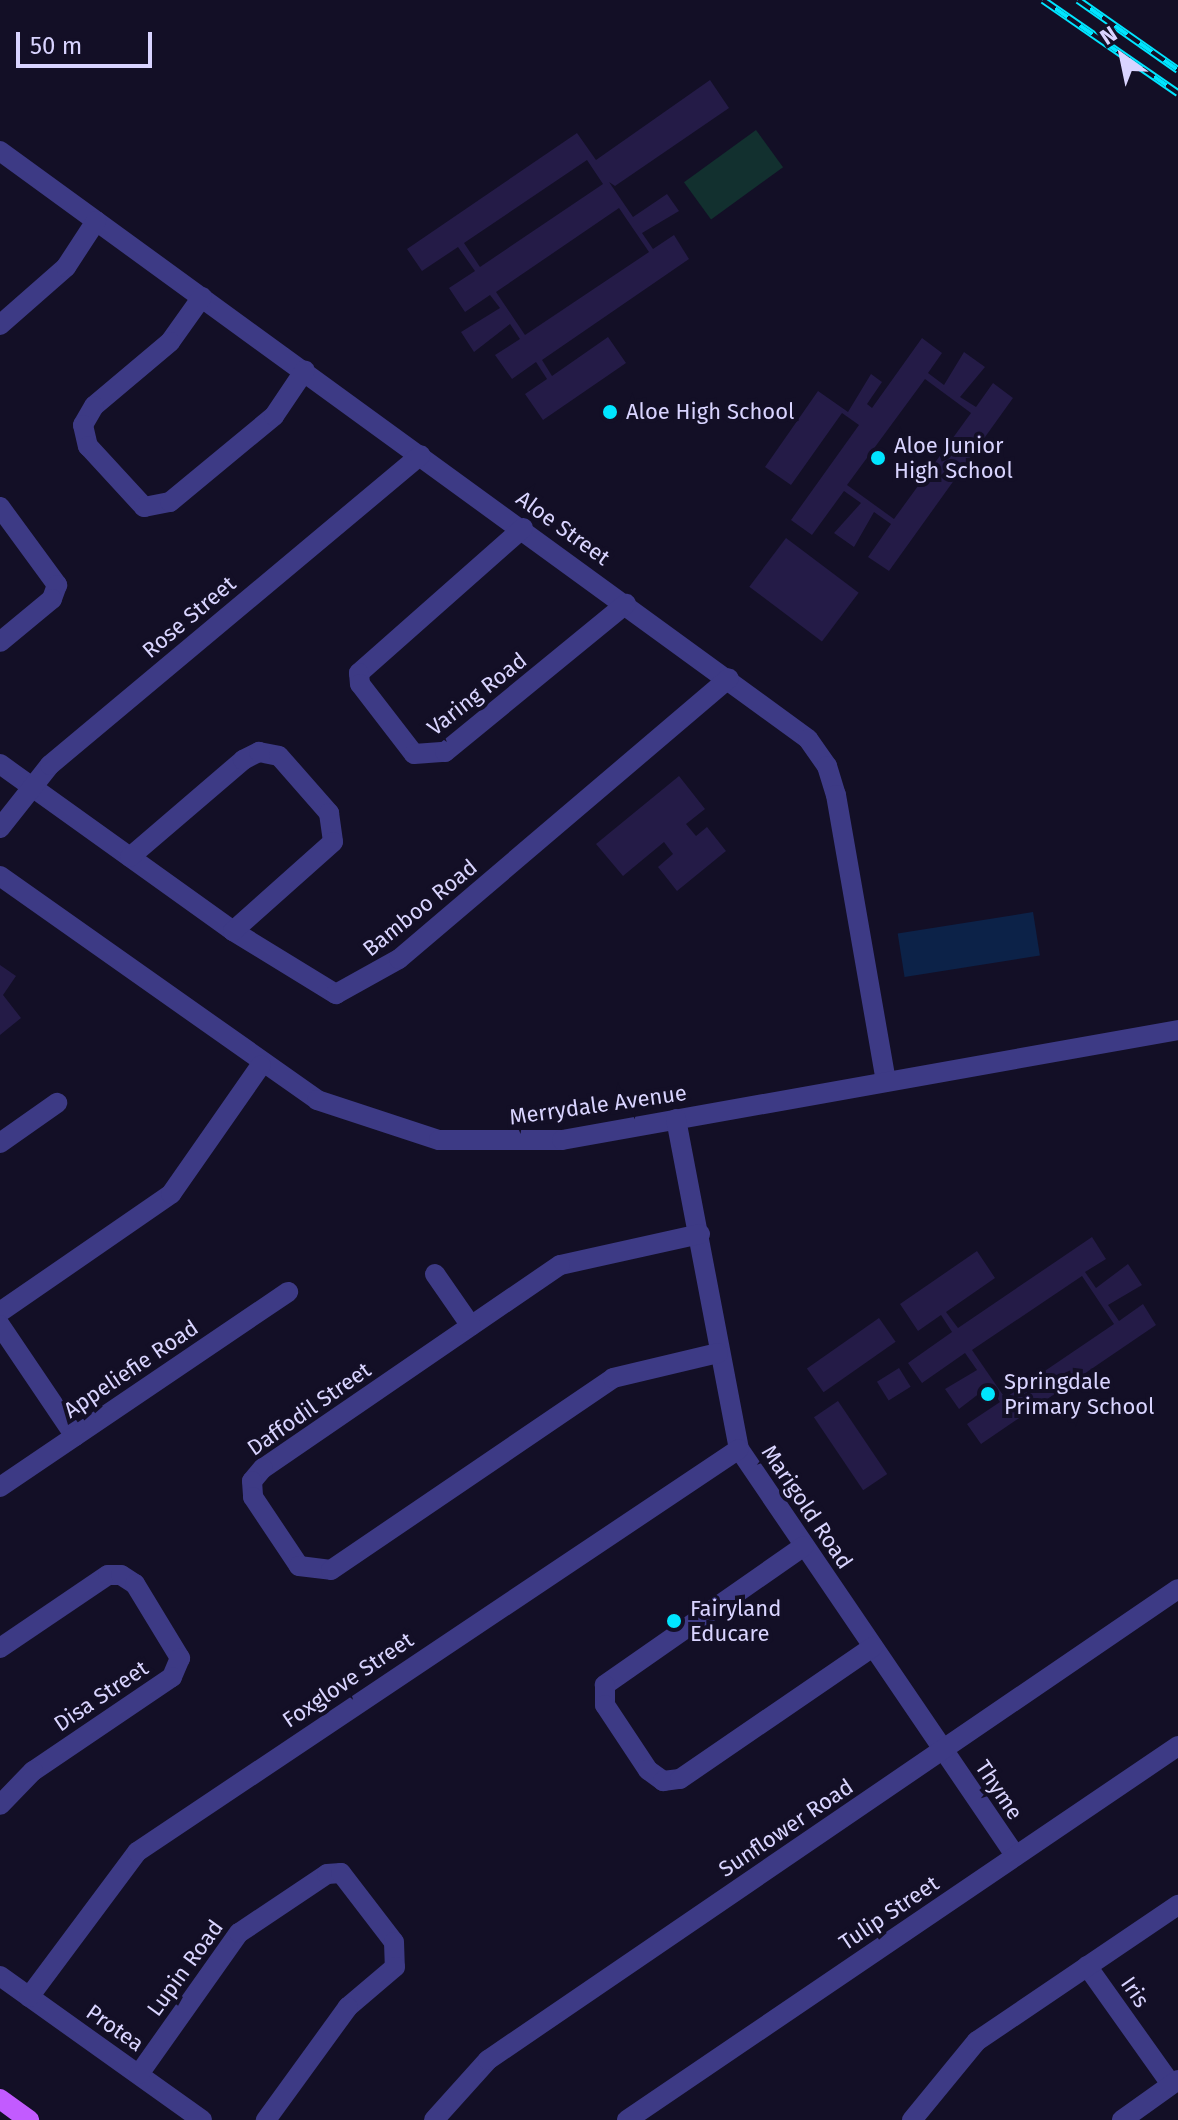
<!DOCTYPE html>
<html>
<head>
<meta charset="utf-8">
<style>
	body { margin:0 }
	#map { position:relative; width:1178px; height:2120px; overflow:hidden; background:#130f26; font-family:"Fira Sans",sans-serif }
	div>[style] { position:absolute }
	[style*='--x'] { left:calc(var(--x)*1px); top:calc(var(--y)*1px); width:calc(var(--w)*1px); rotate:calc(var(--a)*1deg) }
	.green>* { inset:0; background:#12302f; transform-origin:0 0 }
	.water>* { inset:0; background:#0c2248; transform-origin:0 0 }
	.building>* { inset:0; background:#241b47; transform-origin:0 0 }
	.minor>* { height:20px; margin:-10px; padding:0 10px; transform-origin:10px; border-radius:10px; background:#3d3a85 }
	.major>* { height:20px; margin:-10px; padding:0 10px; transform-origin:10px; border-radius:10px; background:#c25bff }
	.rail>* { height:8px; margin-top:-4px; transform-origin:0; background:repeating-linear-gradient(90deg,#130f26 0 15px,#00e5ff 0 30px); box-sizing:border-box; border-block:2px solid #00e5ff }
	.dots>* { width:22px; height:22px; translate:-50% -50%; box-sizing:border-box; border:4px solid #130f26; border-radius:50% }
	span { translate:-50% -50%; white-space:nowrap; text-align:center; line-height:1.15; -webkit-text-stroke:8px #130f26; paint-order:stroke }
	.poi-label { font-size:22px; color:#d9d4ff }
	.left { translate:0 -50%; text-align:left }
	.street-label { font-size:22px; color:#d9d4ff }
	.north { position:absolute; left:1082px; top:16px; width:80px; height:80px; -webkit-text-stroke:6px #130f26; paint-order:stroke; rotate:327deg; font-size:22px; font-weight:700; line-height:32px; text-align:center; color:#d9d4ff }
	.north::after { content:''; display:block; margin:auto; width:28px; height:36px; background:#d9d4ff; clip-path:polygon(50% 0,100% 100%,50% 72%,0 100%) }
	.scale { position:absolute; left:16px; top:32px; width:136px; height:36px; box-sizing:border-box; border:4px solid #d9d4ff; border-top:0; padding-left:10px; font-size:24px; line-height:28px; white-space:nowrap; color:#d9d4ff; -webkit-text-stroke:6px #130f26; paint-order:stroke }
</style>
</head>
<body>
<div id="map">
	<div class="green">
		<i style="left:756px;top:130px;width:46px;height:89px;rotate:54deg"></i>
	</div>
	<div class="water">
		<i style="left:1033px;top:912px;width:44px;height:137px;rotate:81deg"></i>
	</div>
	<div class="building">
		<i style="clip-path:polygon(evenodd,710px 80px,729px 108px,615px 186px,609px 182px,633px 217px,667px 194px,679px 211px,642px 233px,653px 249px,674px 235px,689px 259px,542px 360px,552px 376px,608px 337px,626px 363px,543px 420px,525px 394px,547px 379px,536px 362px,512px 379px,495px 355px,520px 339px,510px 324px,474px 352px,461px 332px,500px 308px,490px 295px,465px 312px,449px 288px,475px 271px,458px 247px,422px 271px,407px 249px,577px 133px,596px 160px,710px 80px,587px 160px,603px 184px,480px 267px,464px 243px,587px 160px,710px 80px,619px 208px,649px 252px,525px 335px,496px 292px,619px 208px)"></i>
		<i style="clip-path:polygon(evenodd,922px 338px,942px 353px,928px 373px,944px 385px,964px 352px,985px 367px,960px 397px,976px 407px,993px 383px,1013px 398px,889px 571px,868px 557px,891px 524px,874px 512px,854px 547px,834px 533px,861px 503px,844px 491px,812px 535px,791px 520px,859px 425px,842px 413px,791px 485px,765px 467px,818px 391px,848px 412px,871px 374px,882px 382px,867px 404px,872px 408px,922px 338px,925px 379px,971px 413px,894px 519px,847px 485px,925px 379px)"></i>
		<i style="left:786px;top:538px;width:91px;height:61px;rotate:37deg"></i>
		<i style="clip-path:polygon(679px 776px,705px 809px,686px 824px,696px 836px,707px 827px,726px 851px,677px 891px,658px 867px,673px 854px,664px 842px,623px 876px,596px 844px)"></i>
		<i style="clip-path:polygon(0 965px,16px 976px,3px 995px,21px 1018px,0 1035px)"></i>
		<i style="clip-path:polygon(evenodd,1092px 1237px,1106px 1259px,1085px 1272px,1096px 1288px,1128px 1264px,1142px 1285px,1108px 1305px,1119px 1321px,1143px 1304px,1156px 1325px,981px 1444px,967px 1424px,1000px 1402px,989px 1386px,959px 1409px,945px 1389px,977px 1370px,965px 1353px,922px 1383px,908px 1363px,952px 1332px,941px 1315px,918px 1331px,900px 1304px,977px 1251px,995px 1278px,946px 1312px,958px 1328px,1092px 1237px,1082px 1276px,1114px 1324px,1005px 1398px,972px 1350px,1082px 1276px)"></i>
		<i style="left:879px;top:1318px;width:29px;height:88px;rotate:55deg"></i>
		<i style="left:899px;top:1368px;width:22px;height:26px;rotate:58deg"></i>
		<i style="left:838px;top:1401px;width:88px;height:29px;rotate:56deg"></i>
	</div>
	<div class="minor">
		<i style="--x:0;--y:151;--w:999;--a:36.04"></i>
		<i style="--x:808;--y:739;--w:33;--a:55"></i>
		<i style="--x:827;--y:766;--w:30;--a:73"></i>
		<i style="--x:836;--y:795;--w:291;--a:80.1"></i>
		<i style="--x:202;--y:297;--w:55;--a:125.4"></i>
		<i style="--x:170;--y:342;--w:99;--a:139.9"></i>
		<i style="--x:94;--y:406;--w:22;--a:120"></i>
		<i style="--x:83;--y:425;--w:22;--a:77"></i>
		<i style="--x:88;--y:446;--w:83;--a:47.4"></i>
		<i style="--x:144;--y:507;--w:26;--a:-11"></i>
		<i style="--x:170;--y:502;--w:135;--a:-39.6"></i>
		<i style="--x:274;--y:416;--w:55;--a:-56"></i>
		<i style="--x:0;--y:325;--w:88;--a:-41.3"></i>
		<i style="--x:66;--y:267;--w:55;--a:-56.9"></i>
		<i style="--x:0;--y:507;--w:97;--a:53.8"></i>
		<i style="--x:57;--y:585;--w:15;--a:110"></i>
		<i style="--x:52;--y:599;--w:67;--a:140.4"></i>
		<i style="--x:523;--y:528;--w:219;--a:138.5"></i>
		<i style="--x:359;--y:673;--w:11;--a:85"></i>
		<i style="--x:360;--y:684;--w:88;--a:52.4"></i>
		<i style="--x:414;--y:754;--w:31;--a:-4"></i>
		<i style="--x:445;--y:752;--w:234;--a:-39.3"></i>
		<i style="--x:0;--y:764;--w:287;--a:35.6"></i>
		<i style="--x:233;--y:931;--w:121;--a:31.5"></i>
		<i style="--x:336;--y:994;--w:72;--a:-29.1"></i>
		<i style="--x:399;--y:959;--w:433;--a:-40.4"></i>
		<i style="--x:0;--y:828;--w:80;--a:-51.6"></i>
		<i style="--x:50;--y:765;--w:483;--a:-39.9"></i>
		<i style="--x:130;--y:857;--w:149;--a:-40.6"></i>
		<i style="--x:243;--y:760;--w:18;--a:-27"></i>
		<i style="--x:259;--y:752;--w:20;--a:11"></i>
		<i style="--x:279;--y:756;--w:76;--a:48.7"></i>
		<i style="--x:329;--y:813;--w:29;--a:82"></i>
		<i style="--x:333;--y:842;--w:134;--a:138.3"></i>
		<i style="--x:0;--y:876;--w:388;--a:35.2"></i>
		<i style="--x:317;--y:1100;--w:128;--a:18.2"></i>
		<i style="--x:439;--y:1140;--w:123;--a:0"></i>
		<i style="--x:562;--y:1140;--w:626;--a:-10.12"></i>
		<i style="--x:676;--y:1119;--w:336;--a:79.2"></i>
		<i style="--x:739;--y:1449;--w:492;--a:55.8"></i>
		<i style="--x:0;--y:1143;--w:70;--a:-35.1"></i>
		<i style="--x:700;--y:1234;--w:143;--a:167.5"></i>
		<i style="--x:560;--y:1265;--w:360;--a:145.6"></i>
		<i style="--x:263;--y:1468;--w:17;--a:130"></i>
		<i style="--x:252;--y:1481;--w:16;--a:86"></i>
		<i style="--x:253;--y:1497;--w:83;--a:56.3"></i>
		<i style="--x:299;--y:1566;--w:32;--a:7"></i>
		<i style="--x:331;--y:1570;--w:341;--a:-34.2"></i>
		<i style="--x:613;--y:1378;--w:108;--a:-13.4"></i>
		<i style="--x:435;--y:1274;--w:63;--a:55.3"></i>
		<i style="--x:0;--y:1312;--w:208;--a:-34.6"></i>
		<i style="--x:171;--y:1194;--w:157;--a:-55.1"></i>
		<i style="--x:0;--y:1325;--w:134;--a:56"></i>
		<i style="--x:0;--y:1487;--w:348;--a:-34.1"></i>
		<i style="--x:804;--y:1546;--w:243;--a:145.1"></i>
		<i style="--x:605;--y:1685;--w:20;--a:90"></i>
		<i style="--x:605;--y:1705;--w:78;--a:56.5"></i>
		<i style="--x:648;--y:1770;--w:19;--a:36"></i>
		<i style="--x:663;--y:1781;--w:17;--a:-7"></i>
		<i style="--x:680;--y:1779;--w:234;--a:-34.4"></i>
		<i style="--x:0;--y:1648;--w:130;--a:-34.1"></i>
		<i style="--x:108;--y:1575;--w:13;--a:0"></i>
		<i style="--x:121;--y:1575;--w:17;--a:33"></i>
		<i style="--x:135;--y:1584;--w:87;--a:58.7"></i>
		<i style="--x:180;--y:1658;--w:21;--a:113"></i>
		<i style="--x:172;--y:1677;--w:168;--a:145.9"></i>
		<i style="--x:33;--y:1771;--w:47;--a:134.1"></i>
		<i style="--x:1087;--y:1966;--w:145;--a:54.6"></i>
		<i style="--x:0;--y:1976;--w:248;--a:35.5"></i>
		<i style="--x:29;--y:1997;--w:181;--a:-53.3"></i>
		<i style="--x:137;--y:1852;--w:724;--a:-33.8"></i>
		<i style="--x:139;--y:2074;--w:173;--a:-54.7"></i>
		<i style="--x:239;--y:1933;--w:106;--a:-33.8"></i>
		<i style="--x:327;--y:1874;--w:14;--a:-4"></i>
		<i style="--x:341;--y:1873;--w:87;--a:52.5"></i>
		<i style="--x:394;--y:1942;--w:25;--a:88"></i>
		<i style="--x:395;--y:1967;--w:62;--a:139.6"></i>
		<i style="--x:348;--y:2007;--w:140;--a:126"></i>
		<i style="--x:434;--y:2120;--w:81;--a:-48"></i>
		<i style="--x:488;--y:2060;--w:835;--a:-34.32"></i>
		<i style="--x:627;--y:2120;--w:666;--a:-34.17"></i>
		<i style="--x:912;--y:2120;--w:102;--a:-50.6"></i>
		<i style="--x:977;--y:2041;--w:243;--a:-34.1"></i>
		<i style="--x:1122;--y:2120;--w:69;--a:-35.5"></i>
	</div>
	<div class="major">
		<i style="--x:0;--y:2099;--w:36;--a:36"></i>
	</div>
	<div class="rail">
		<i style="--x:1043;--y:0;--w:164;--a:34.6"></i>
		<i style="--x:1078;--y:0;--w:122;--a:35"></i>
	</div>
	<div class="dots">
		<i style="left:610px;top:412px;background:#00e5ff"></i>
		<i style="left:878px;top:458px;background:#00e5ff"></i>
		<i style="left:988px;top:1394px;background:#00e5ff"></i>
		<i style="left:674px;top:1621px;background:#00e5ff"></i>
	</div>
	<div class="poi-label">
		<span class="left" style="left:626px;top:412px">Aloe High School</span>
		<span class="left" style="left:894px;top:458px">Aloe Junior<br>High School</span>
		<span class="left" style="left:1004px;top:1394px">Springdale<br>Primary School</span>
		<span class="left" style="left:690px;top:1621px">Fairyland<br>Educare</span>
	</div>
	<div class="street-label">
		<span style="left:563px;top:528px;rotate:36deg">Aloe Street</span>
		<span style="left:189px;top:617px;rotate:-40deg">Rose Street</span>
		<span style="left:477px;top:694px;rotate:-38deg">Varing Road</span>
		<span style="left:420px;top:908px;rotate:-39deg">Bamboo Road</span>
		<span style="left:598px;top:1105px;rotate:-8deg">Merrydale Avenue</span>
		<span style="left:131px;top:1369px;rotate:-34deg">Appeliefie Road</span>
		<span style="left:309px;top:1409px;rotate:-35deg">Daffodil Street</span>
		<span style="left:807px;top:1507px;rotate:56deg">Marigold Road</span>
		<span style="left:348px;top:1680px;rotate:-34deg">Foxglove Street</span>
		<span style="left:101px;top:1696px;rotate:-34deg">Disa Street</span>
		<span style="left:999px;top:1790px;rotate:56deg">Thyme</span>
		<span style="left:786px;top:1828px;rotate:-34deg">Sunflower Road</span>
		<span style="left:889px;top:1913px;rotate:-34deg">Tulip Street</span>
		<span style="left:185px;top:1968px;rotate:-54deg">Lupin Road</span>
		<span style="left:1135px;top:1992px;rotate:55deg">Iris</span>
		<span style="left:115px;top:2028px;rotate:35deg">Protea</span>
	</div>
	<div class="north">N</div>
	<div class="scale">50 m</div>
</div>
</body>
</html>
